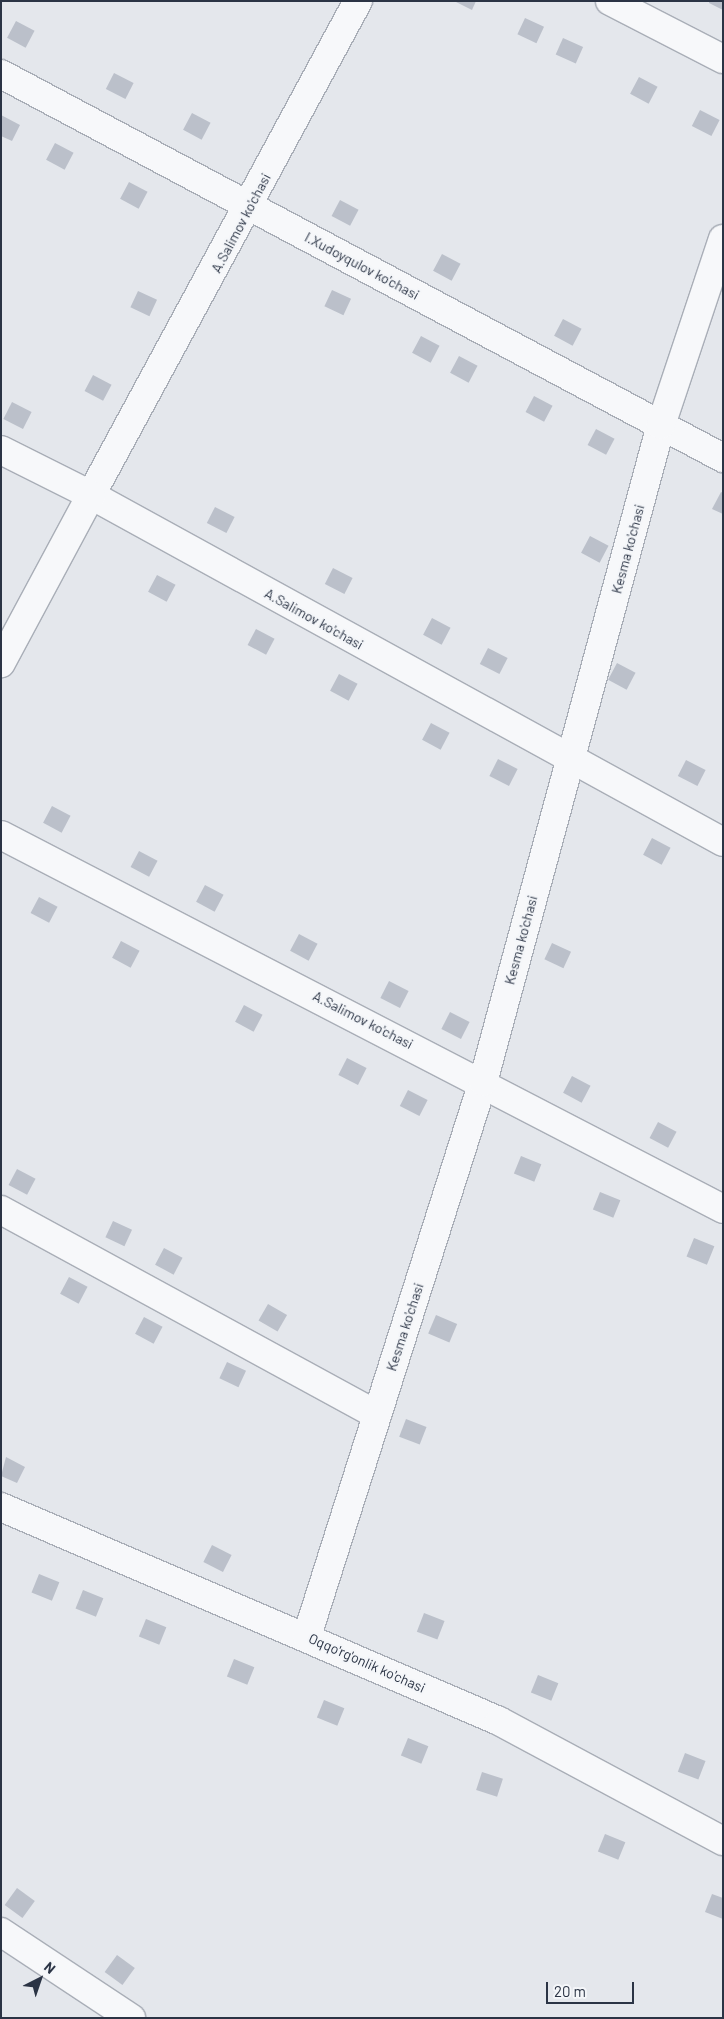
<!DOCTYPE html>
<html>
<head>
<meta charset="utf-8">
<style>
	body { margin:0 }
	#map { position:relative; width:724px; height:2019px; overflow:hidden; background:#e4e7ec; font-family:Barlow,sans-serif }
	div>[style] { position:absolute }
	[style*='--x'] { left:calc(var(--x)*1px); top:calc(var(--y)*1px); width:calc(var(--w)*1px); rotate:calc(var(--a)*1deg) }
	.building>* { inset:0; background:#bbc0ca; transform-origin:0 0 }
	.roads { filter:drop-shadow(1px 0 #a9aeb7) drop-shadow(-1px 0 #a9aeb7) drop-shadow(0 1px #a9aeb7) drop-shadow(0 -1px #a9aeb7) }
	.minor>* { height:28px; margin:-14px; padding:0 14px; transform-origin:14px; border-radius:14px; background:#f7f8fa }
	span { translate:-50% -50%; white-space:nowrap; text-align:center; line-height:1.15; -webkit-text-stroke:4px #f4f6f9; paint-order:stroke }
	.street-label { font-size:14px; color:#2b3445 }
	.frame { position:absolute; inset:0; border:2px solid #2b3445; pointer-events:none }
	.north { position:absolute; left:15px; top:1954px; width:50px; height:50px; -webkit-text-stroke:4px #f4f6f9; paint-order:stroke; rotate:41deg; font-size:14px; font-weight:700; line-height:20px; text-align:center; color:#2b3445 }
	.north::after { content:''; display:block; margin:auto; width:18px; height:22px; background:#2b3445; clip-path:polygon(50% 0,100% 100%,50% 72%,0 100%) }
	.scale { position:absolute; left:546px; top:1982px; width:88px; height:22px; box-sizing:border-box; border:2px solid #2b3445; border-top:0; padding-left:6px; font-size:15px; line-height:18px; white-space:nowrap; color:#2b3445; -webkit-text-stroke:4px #f4f6f9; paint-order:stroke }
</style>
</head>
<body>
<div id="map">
	<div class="building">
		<i style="clip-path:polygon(454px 1px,476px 1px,472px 10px)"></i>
		<i style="clip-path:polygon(709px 1px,723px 1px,723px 10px,709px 3px)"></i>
		<i style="left:525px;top:18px;width:21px;height:18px;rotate:25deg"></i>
		<i style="left:16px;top:21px;width:21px;height:19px;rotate:28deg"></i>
		<i style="left:563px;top:38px;width:22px;height:18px;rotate:24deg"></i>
		<i style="left:114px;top:73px;width:22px;height:18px;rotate:27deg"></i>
		<i style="left:639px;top:77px;width:21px;height:19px;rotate:28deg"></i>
		<i style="left:700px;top:110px;width:22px;height:18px;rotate:27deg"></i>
		<i style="left:192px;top:113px;width:21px;height:19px;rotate:28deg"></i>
		<i style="clip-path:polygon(1px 115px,20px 125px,12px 141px,1px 136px)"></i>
		<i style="left:55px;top:143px;width:21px;height:19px;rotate:28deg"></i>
		<i style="left:129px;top:182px;width:21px;height:19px;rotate:28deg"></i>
		<i style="left:340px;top:200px;width:21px;height:18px;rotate:28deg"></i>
		<i style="left:442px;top:254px;width:21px;height:19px;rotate:28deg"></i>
		<i style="left:332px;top:290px;width:21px;height:18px;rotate:25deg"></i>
		<i style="left:138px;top:291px;width:21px;height:18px;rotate:25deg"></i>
		<i style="left:563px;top:319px;width:21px;height:19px;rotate:28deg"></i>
		<i style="left:421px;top:336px;width:21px;height:19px;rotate:28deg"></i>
		<i style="left:459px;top:356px;width:21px;height:19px;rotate:28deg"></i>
		<i style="left:93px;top:375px;width:21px;height:18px;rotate:28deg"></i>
		<i style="left:534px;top:396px;width:21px;height:18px;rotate:28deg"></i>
		<i style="left:12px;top:402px;width:22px;height:19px;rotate:27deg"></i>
		<i style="left:596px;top:429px;width:21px;height:18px;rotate:28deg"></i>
		<i style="clip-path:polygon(721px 492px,723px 493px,723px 514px,712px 509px)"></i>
		<i style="left:215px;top:507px;width:22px;height:18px;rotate:27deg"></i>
		<i style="left:590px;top:536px;width:21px;height:19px;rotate:28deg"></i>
		<i style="left:333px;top:568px;width:22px;height:18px;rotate:27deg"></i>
		<i style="left:157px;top:575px;width:21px;height:19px;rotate:28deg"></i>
		<i style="left:432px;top:618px;width:21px;height:19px;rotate:28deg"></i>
		<i style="left:256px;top:629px;width:21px;height:18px;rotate:28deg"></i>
		<i style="left:488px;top:648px;width:22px;height:18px;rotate:27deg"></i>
		<i style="left:617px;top:663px;width:21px;height:19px;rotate:28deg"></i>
		<i style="left:339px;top:674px;width:21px;height:19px;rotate:28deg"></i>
		<i style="left:431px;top:723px;width:21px;height:19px;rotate:28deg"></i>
		<i style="left:498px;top:759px;width:22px;height:19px;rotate:27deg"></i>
		<i style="left:686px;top:760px;width:22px;height:18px;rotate:27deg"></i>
		<i style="left:52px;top:806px;width:21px;height:19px;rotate:28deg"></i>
		<i style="left:652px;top:838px;width:21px;height:19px;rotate:28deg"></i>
		<i style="left:139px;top:851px;width:21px;height:18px;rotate:28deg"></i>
		<i style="left:205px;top:885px;width:21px;height:19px;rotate:28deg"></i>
		<i style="left:39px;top:897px;width:21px;height:18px;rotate:28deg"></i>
		<i style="left:299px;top:934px;width:21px;height:19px;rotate:28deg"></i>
		<i style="left:121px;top:941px;width:21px;height:19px;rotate:28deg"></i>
		<i style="left:552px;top:943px;width:21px;height:18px;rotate:25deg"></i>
		<i style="left:389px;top:981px;width:22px;height:19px;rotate:27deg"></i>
		<i style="left:244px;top:1005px;width:21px;height:19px;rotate:28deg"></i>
		<i style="left:450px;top:1012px;width:22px;height:19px;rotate:27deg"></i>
		<i style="left:347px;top:1058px;width:22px;height:19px;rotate:27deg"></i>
		<i style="left:572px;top:1076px;width:21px;height:19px;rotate:28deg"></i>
		<i style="left:408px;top:1090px;width:22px;height:18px;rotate:27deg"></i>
		<i style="left:658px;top:1122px;width:21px;height:18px;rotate:28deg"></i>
		<i style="left:521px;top:1156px;width:22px;height:19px;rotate:22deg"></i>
		<i style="left:17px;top:1169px;width:21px;height:18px;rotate:28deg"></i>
		<i style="left:600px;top:1192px;width:22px;height:19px;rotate:22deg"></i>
		<i style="left:113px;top:1221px;width:21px;height:18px;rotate:25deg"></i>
		<i style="left:694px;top:1238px;width:22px;height:20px;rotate:22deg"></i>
		<i style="left:164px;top:1248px;width:21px;height:19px;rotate:28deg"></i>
		<i style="left:69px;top:1277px;width:21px;height:19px;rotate:28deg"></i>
		<i style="left:268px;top:1304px;width:22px;height:19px;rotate:30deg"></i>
		<i style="left:436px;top:1315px;width:23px;height:20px;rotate:23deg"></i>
		<i style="left:144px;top:1317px;width:21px;height:19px;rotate:28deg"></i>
		<i style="left:227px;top:1362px;width:21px;height:18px;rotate:25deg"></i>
		<i style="left:406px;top:1419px;width:22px;height:19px;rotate:21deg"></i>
		<i style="clip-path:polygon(6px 1457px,25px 1467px,17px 1483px,1px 1476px)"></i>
		<i style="left:212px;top:1545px;width:22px;height:19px;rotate:27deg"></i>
		<i style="left:39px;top:1574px;width:22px;height:20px;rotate:22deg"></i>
		<i style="left:83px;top:1590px;width:22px;height:20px;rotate:22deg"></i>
		<i style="left:424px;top:1613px;width:22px;height:20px;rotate:21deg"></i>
		<i style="left:146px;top:1619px;width:22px;height:19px;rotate:22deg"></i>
		<i style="left:234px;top:1659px;width:22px;height:19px;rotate:22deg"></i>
		<i style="left:538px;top:1675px;width:22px;height:19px;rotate:22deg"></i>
		<i style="left:324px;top:1700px;width:22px;height:19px;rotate:22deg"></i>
		<i style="left:408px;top:1738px;width:22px;height:19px;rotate:22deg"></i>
		<i style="left:685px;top:1753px;width:22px;height:20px;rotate:21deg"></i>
		<i style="left:482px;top:1772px;width:22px;height:19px;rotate:18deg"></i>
		<i style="left:605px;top:1834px;width:22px;height:19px;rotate:22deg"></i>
		<i style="left:17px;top:1888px;width:22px;height:21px;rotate:36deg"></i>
		<i style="clip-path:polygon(712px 1894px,723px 1898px,723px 1919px,705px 1912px)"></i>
		<i style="left:117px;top:1955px;width:22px;height:21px;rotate:36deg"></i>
	</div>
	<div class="roads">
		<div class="minor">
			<i style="--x:358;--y:1;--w:562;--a:118.39"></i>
			<i style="--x:91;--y:495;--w:721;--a:28.77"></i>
			<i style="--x:610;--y:1;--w:127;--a:27.2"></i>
			<i style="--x:1;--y:74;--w:818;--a:28.01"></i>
			<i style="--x:1;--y:450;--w:101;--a:26.6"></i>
			<i style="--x:91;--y:495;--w:191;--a:118.2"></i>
			<i style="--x:1;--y:835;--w:813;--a:27.38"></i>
			<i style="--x:1;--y:1210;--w:428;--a:28.6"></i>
			<i style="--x:1;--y:1507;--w:542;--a:23.25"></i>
			<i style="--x:499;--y:1721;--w:254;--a:28.2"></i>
			<i style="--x:307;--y:1636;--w:581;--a:-72.38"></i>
			<i style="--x:483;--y:1082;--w:681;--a:-74.84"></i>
			<i style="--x:661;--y:425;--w:196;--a:-71.6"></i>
			<i style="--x:1;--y:1932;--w:156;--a:33.5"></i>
		</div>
	</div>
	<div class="street-label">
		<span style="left:241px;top:223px;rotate:-62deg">A.Salimov ko'chasi</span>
		<span style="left:362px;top:266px;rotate:28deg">I.Xudoyqulov ko'chasi</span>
		<span style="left:628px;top:549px;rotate:-75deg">Kesma ko'chasi</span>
		<span style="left:314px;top:619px;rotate:29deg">A.Salimov ko'chasi</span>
		<span style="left:521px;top:940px;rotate:-75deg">Kesma ko'chasi</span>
		<span style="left:363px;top:1020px;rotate:27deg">A.Salimov ko'chasi</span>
		<span style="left:405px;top:1327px;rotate:-72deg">Kesma ko'chasi</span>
		<span style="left:367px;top:1663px;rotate:24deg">Oqqo'rg'onlik ko'chasi</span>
	</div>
	<div class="frame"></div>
	<div class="north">N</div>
	<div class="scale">20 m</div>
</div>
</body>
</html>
